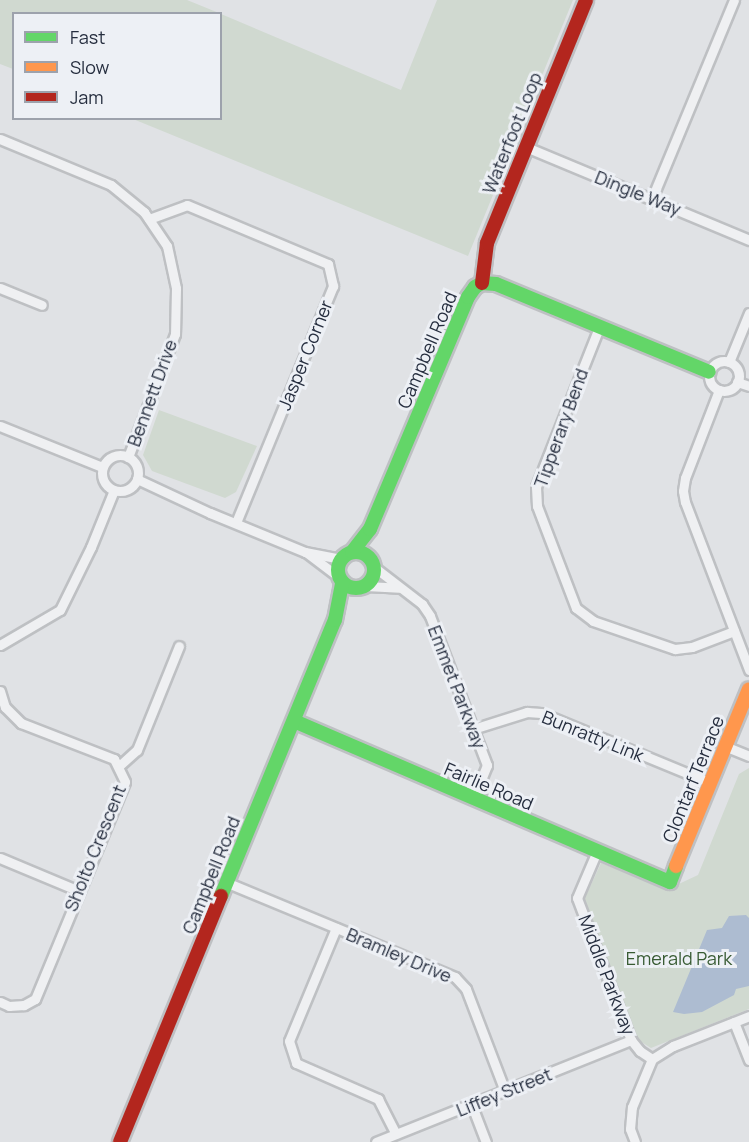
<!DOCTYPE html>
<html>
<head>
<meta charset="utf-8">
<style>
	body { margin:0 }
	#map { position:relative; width:749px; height:1142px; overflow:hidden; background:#e0e2e5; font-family:Manrope,sans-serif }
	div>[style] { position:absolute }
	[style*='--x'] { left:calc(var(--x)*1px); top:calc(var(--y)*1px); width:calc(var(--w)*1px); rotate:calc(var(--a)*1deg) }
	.green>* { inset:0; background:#d0d9d0 }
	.water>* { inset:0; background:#adbcd1 }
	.roads { filter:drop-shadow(2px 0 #bec0c3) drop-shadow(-2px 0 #bec0c3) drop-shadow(0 2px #bec0c3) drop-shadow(0 -2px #bec0c3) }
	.street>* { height:9px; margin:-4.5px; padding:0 4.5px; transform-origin:4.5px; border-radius:4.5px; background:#eff0f2 }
	.street>.ring { margin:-4.5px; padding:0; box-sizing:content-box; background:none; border:9px solid #eff0f2; border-radius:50% }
	.fast>* { height:14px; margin:-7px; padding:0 7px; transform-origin:7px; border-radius:7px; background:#63d668 }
	.fast>.ring { margin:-7px; padding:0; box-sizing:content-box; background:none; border:14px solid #63d668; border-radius:50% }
	.slow>* { height:14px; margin:-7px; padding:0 7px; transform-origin:7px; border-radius:7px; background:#ff974d }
	.jam>* { height:14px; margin:-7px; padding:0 7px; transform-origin:7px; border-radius:7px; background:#b3261e }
	span { translate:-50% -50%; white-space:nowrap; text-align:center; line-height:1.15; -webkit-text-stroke:6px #edf0f5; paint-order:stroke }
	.street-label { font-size:18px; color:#262e3f }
	.park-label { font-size:18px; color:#385b33 }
	.legend { position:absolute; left:12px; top:12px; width:210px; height:108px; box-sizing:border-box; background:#edf0f5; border:2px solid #9da2ac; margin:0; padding:8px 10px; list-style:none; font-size:18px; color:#262e3f }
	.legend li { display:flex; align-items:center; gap:12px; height:30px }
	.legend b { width:30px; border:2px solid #9da2ac }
</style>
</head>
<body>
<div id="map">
	<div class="green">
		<i style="clip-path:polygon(0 0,187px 0,219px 13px,14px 14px,13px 69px,0 64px)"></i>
		<i style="clip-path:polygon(437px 0,573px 0,468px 256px,133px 119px,220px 118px,221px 14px,401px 90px)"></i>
		<i style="clip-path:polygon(159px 410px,257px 446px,236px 492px,225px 498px,152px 471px,143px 455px)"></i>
		<i style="clip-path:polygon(749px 768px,749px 1009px,651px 1048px,635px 1038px,584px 900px,601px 863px,668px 889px,698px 875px,739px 774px)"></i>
	</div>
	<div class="water">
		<i style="clip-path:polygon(746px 915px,749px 918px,749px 986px,736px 989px,734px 995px,702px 1012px,684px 1014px,673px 1012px,707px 930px,722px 928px,729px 916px)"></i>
	</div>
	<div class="roads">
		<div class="street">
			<i style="--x:0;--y:139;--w:120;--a:22.5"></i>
			<i style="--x:111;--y:185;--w:43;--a:39.3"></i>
			<i style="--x:144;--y:212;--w:41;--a:55.9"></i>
			<i style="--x:167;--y:246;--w:43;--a:77.9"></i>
			<i style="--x:176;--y:288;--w:46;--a:91.2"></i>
			<i style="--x:175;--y:334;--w:132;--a:110.9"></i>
			<i style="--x:526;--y:147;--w:242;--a:22.6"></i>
			<i style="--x:652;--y:198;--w:214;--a:-67.5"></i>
			<i style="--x:149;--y:219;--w:40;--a:-20.2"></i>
			<i style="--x:187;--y:205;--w:153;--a:22.7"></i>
			<i style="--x:328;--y:264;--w:23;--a:77"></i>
			<i style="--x:333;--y:286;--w:256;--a:112.3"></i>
			<i style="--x:0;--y:288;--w:45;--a:22"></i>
			<i style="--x:600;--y:325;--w:174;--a:111.6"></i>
			<i style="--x:536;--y:487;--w:19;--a:87"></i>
			<i style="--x:537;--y:506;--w:109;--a:69.1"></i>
			<i style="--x:576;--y:608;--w:21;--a:37"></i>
			<i style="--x:593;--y:621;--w:87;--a:18.9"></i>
			<i style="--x:675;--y:649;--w:17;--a:-7"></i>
			<i style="--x:692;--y:647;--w:45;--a:-20.9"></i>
			<i class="ring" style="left:709px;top:361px;width:21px;height:21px"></i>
			<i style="--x:729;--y:362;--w:53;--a:-67.8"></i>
			<i style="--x:737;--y:382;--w:13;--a:18"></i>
			<i style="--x:719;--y:390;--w:94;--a:111.1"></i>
			<i style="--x:685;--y:478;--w:13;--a:99"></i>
			<i style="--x:683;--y:491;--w:11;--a:80"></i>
			<i style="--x:685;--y:502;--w:180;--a:69.1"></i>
			<i style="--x:0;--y:426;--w:110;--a:21.9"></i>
			<i class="ring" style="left:102px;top:455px;width:27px;height:27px"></i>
			<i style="--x:137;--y:479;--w:81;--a:25"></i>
			<i style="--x:210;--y:513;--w:103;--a:22.3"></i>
			<i style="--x:305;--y:552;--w:38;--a:11"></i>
			<i style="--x:307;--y:553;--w:40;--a:37"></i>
			<i style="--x:374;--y:567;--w:61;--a:37.6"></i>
			<i style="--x:422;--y:604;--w:14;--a:56"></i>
			<i style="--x:430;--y:616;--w:160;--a:69.1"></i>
			<i style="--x:487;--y:765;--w:35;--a:112"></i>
			<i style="--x:366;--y:586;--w:33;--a:3"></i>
			<i style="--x:0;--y:645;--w:69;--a:-30.3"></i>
			<i style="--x:60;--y:610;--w:70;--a:-63.8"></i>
			<i style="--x:91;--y:547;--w:61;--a:-68"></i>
			<i style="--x:0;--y:691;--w:17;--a:73"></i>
			<i style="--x:5;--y:707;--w:23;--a:45"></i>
			<i style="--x:21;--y:723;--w:100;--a:21.2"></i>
			<i style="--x:114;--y:759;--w:25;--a:64"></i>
			<i style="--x:125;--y:782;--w:235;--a:112.5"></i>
			<i style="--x:35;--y:999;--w:13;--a:151"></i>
			<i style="--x:24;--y:1005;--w:15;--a:176"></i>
			<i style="--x:9;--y:1006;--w:10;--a:-156"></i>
			<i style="--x:473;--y:729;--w:57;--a:-17.5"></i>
			<i style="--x:527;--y:712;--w:14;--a:4"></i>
			<i style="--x:541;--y:713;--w:184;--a:22.4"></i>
			<i style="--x:727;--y:747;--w:24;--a:22"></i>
			<i style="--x:119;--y:766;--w:24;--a:-42"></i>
			<i style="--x:137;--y:750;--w:112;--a:-68"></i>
			<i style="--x:597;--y:851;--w:51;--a:113.1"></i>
			<i style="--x:577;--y:898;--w:152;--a:69.2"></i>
			<i style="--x:631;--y:1040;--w:14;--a:51"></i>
			<i style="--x:640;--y:1051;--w:14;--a:34"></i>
			<i style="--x:652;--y:1059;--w:25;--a:-32"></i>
			<i style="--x:673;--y:1046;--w:82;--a:-21.5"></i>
			<i style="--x:0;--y:858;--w:86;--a:22.7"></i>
			<i style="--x:228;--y:883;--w:246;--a:22.5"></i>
			<i style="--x:455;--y:977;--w:16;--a:47"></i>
			<i style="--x:466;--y:989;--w:109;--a:69.1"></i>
			<i style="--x:336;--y:928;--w:122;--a:112.6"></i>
			<i style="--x:289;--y:1041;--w:23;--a:72"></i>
			<i style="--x:296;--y:1063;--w:90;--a:23.7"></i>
			<i style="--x:378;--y:1099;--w:39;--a:63"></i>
			<i style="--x:734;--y:1022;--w:41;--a:68.5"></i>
			<i style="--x:472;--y:1106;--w:39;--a:69"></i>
			<i style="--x:376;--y:1142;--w:275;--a:-21.8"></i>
			<i style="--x:635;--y:1142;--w:14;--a:-111"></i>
			<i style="--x:630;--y:1129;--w:22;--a:-85"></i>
			<i style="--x:632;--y:1107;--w:52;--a:-67.4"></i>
		</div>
		<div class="fast">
			<i class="ring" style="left:338px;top:552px;width:22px;height:22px"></i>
			<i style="--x:352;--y:552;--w:29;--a:-52"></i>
			<i style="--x:370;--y:529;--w:252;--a:-67.1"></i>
			<i style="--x:468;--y:297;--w:12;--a:-55"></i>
			<i style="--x:475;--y:287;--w:8;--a:-30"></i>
			<i style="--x:482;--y:283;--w:14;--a:4"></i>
			<i style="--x:496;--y:284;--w:230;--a:22.4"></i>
			<i style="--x:294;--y:721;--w:409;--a:23.2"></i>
			<i style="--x:670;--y:882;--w:17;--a:-69"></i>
			<i style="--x:221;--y:896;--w:299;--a:-67.6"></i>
			<i style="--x:335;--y:620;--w:38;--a:-79"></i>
		</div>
		<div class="slow">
			<i style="--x:676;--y:866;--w:191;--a:-67.6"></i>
		</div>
		<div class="jam">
			<i style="--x:482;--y:283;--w:40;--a:-82.9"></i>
			<i style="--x:487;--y:243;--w:262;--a:-67.8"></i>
			<i style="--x:120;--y:1142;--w:266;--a:-67.7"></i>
		</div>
	</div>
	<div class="street-label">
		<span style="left:512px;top:133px;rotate:-68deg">Waterfoot Loop</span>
		<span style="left:638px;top:193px;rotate:22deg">Dingle Way</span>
		<span style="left:427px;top:350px;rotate:-67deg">Campbell Road</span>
		<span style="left:305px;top:355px;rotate:-68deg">Jasper Corner</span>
		<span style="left:152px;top:393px;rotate:-70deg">Bennett Drive</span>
		<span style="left:561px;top:428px;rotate:-70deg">Tipperary Bend</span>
		<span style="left:457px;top:687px;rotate:69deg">Emmet Parkway</span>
		<span style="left:593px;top:736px;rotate:22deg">Bunratty Link</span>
		<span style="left:693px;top:779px;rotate:-68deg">Clontarf Terrace</span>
		<span style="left:489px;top:786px;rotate:23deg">Fairlie Road</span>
		<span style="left:95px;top:848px;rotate:-68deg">Sholto Crescent</span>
		<span style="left:211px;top:875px;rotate:-68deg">Campbell Road</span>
		<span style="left:399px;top:955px;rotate:23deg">Bramley Drive</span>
		<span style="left:607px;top:975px;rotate:69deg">Middle Parkway</span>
		<span style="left:504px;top:1092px;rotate:-22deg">Liffey Street</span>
	</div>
	<div class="park-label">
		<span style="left:679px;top:958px">Emerald Park</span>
	</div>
	<ul class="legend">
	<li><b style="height:8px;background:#63d668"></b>Fast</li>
	<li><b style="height:8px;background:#ff974d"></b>Slow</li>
	<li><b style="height:8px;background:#b3261e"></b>Jam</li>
	</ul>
</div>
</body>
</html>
